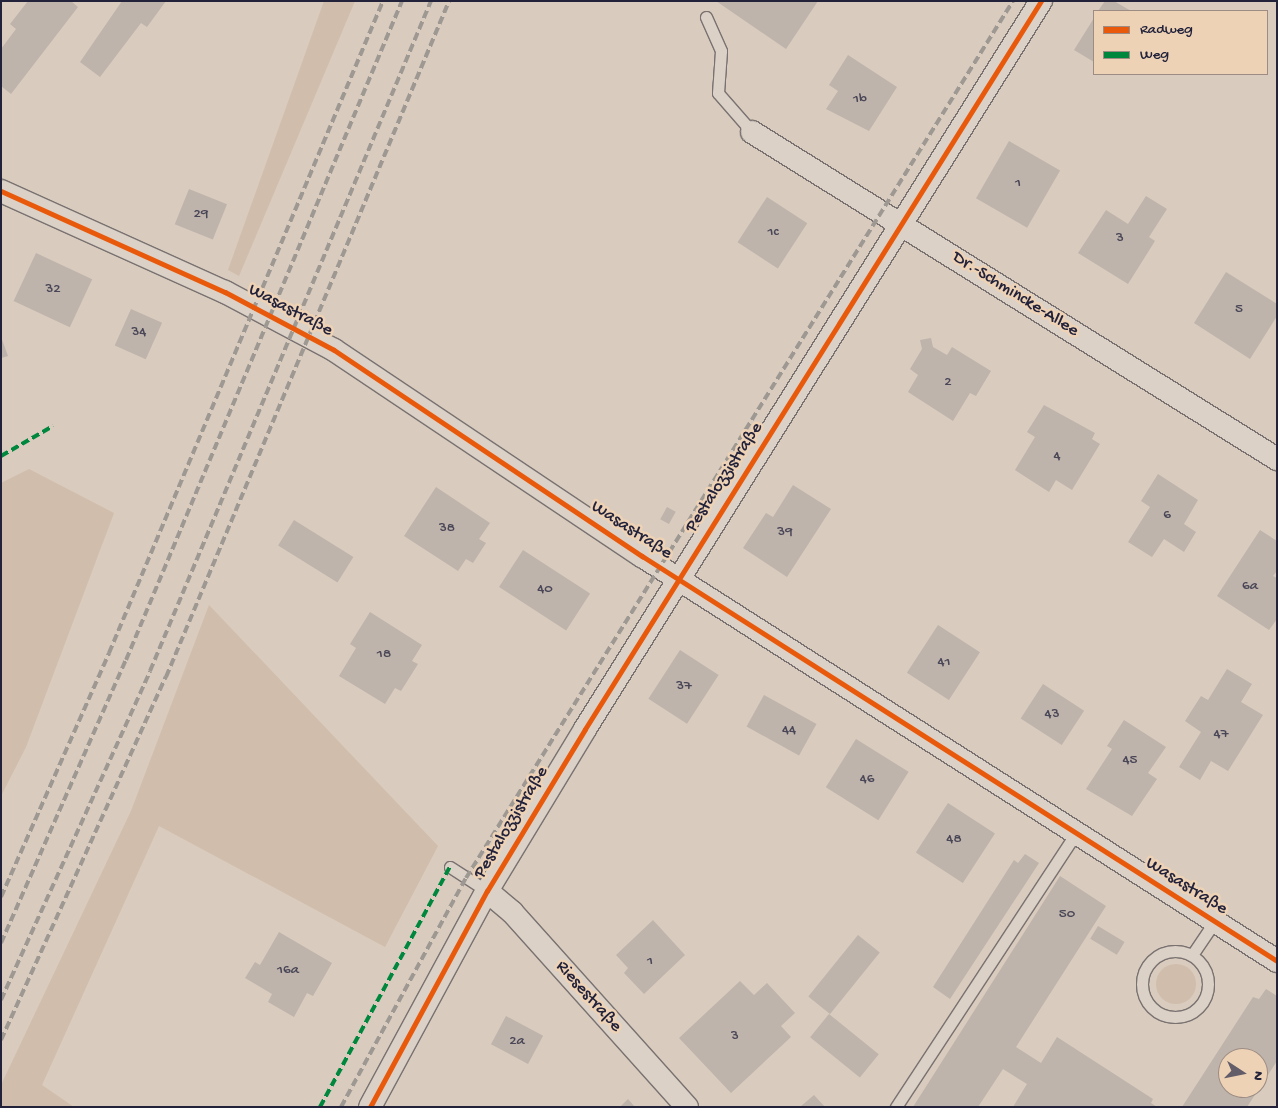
<!DOCTYPE html>
<html>
<head>
<meta charset="utf-8">
<style>
	body { margin:0 }
	#map { position:relative; width:1278px; height:1108px; overflow:hidden; background:#d9cbbd; font-family:"Gochi Hand",sans-serif }
	div>[style] { position:absolute }
	[style*='--x'] { left:calc(var(--x)*1px); top:calc(var(--y)*1px); width:calc(var(--w)*1px); rotate:calc(var(--a)*1deg) }
	.green>* { inset:0; background:#d0bdac }
	.round { border-radius:50% }
	.building>* { inset:0; background:#beb4ab; transform-origin:0 0 }
	.roads { filter:drop-shadow(1px 0 #797271) drop-shadow(-1px 0 #797271) drop-shadow(0 1px #797271) drop-shadow(0 -1px #797271) }
	.lane>* { height:11px; margin:-5.5px; padding:0 5.5px; transform-origin:5.5px; border-radius:5.5px; background:#dbd1c6 }
	.lane>.ring { margin:-5.5px; padding:0; box-sizing:content-box; background:none; border:11px solid #dbd1c6; border-radius:50% }
	.street>* { height:22px; margin:-11px; padding:0 11px; transform-origin:11px; border-radius:11px; background:#dbd1c6 }
	.rail>* { height:4px; margin-top:-2px; transform-origin:0; background:repeating-linear-gradient(90deg,#9e9893 0 8px,transparent 0 12px) }
	.quiet>* { height:4px; margin-top:-2px; transform-origin:0; background:repeating-linear-gradient(90deg,#00873e 0 8px,transparent 0 12px) }
	.cycleway>* { height:5px; margin:-2.5px; padding:0 2.5px; transform-origin:2.5px; border-radius:2.5px; background:#e8590c }
	span { translate:-50% -50%; white-space:nowrap; text-align:center; line-height:1.15; -webkit-text-stroke:5px #eed2b5; paint-order:stroke }
	.number-label { font-size:15px; color:#494657 }
	.number-label span { -webkit-text-stroke-width:0 }
	.street-label { font-size:18px; color:#22223b }
	.frame { position:absolute; inset:0; border:2px solid #22223b; pointer-events:none }
	.legend { position:absolute; left:1093px; top:10px; width:175px; height:65px; box-sizing:border-box; background:#eed2b5; border:1px solid #9c8c84; margin:0; padding:6px 9px; list-style:none; font-size:15px; color:#22223b }
	.legend li { display:flex; align-items:center; gap:10px; height:25px }
	.legend b { width:25px; border:1px solid #9c8c84 }
	.north { position:absolute; left:1218px; top:1048px; width:50px; height:50px; box-sizing:border-box; background:#eed2b5; border:1px solid #9c8c84; border-radius:50%; rotate:101deg; font-size:14px; font-weight:700; line-height:20px; text-align:center; color:#22223b }
	.north::after { content:''; display:block; margin:auto; width:18px; height:22px; background:#625d68; clip-path:polygon(50% 0,100% 100%,50% 72%,0 100%) }
</style>
</head>
<body>
<div id="map">
	<div class="green">
		<i style="clip-path:polygon(324px 1px,355px 1px,239px 276px,228px 270px)"></i>
		<i style="clip-path:polygon(29px 469px,114px 513px,26px 747px,1px 796px,1px 483px)"></i>
		<i style="clip-path:polygon(209px 605px,438px 846px,385px 947px,159px 826px,42px 1085px,74px 1107px,1px 1107px,1px 1085px,131px 811px)"></i>
		<i class="round" style="left:1156px;top:964px;width:40px;height:40px"></i>
	</div>
	<div class="building">
		<i style="clip-path:polygon(28px 1px,71px 1px,78px 7px,11px 94px,1px 86px,1px 49px,16px 29px,10px 24px)"></i>
		<i style="clip-path:polygon(122px 1px,166px 1px,147px 27px,141px 23px,100px 77px,80px 62px)"></i>
		<i style="clip-path:polygon(716px 1px,818px 1px,786px 49px)"></i>
		<i style="clip-path:polygon(1105px 1px,1114px 1px,1131px 11px,1098px 11px)"></i>
		<i style="clip-path:polygon(1094px 18px,1094px 62px,1074px 50px)"></i>
		<i style="clip-path:polygon(848px 55px,897px 87px,869px 131px,826px 109px,838px 91px,829px 85px)"></i>
		<i style="left:1009px;top:141px;width:59px;height:66px;rotate:30deg"></i>
		<i style="left:189px;top:189px;width:41px;height:38px;rotate:22deg"></i>
		<i style="clip-path:polygon(1146px 196px,1167px 209px,1149px 237px,1155px 241px,1128px 284px,1078px 253px,1106px 210px,1128px 224px)"></i>
		<i style="left:767px;top:197px;width:48px;height:54px;rotate:33deg"></i>
		<i style="left:36px;top:253px;width:62px;height:53px;rotate:25deg"></i>
		<i style="clip-path:polygon(1226px 272px,1277px 304px,1277px 316px,1250px 359px,1194px 323px)"></i>
		<i style="left:131px;top:309px;width:34px;height:40px;rotate:24deg"></i>
		<i style="clip-path:polygon(1px 337px,8px 356px,1px 358px)"></i>
		<i style="clip-path:polygon(931px 338px,933px 347px,947px 355px,952px 347px,991px 371px,976px 396px,970px 393px,953px 421px,908px 392px,918px 375px,910px 369px,922px 349px,920px 340px)"></i>
		<i style="clip-path:polygon(1044px 405px,1095px 433px,1092px 439px,1100px 444px,1072px 490px,1056px 480px,1049px 492px,1015px 470px,1035px 437px,1027px 432px)"></i>
		<i style="clip-path:polygon(1158px 474px,1198px 500px,1184px 524px,1196px 532px,1184px 552px,1164px 539px,1152px 557px,1128px 542px,1150px 507px,1141px 501px)"></i>
		<i style="clip-path:polygon(793px 485px,831px 509px,787px 577px,743px 548px,766px 513px,773px 517px)"></i>
		<i style="clip-path:polygon(436px 487px,490px 523px,479px 539px,486px 543px,473px 563px,466px 559px,458px 571px,404px 536px)"></i>
		<i style="left:667px;top:507px;width:10px;height:14px;rotate:29deg"></i>
		<i style="left:294px;top:520px;width:70px;height:30px;rotate:32deg"></i>
		<i style="clip-path:polygon(1260px 530px,1277px 541px,1277px 571px,1273px 576px,1277px 578px,1277px 619px,1269px 630px,1217px 596px)"></i>
		<i style="left:523px;top:550px;width:80px;height:44px;rotate:33deg"></i>
		<i style="clip-path:polygon(370px 612px,422px 645px,412px 661px,418px 664px,401px 691px,395px 688px,385px 704px,339px 676px,356px 648px,350px 644px)"></i>
		<i style="left:938px;top:625px;width:50px;height:57px;rotate:33deg"></i>
		<i style="left:680px;top:650px;width:46px;height:58px;rotate:33deg"></i>
		<i style="clip-path:polygon(1227px 669px,1252px 684px,1241px 702px,1263px 715px,1228px 771px,1211px 761px,1200px 780px,1179px 767px,1201px 732px,1185px 721px,1201px 696px,1208px 700px)"></i>
		<i style="left:1043px;top:684px;width:49px;height:41px;rotate:33deg"></i>
		<i style="left:764px;top:695px;width:60px;height:36px;rotate:29deg"></i>
		<i style="clip-path:polygon(1124px 720px,1166px 747px,1148px 773px,1157px 779px,1132px 816px,1086px 789px,1112px 749px,1107px 746px)"></i>
		<i style="left:856px;top:739px;width:62px;height:57px;rotate:32deg"></i>
		<i style="left:948px;top:803px;width:56px;height:59px;rotate:33deg"></i>
		<i style="clip-path:polygon(1025px 854px,1039px 863px,950px 999px,933px 987px,1014px 860px,1018px 863px)"></i>
		<i style="clip-path:polygon(1060px 876px,1106px 906px,1016px 1047px,1041px 1063px,1057px 1037px,1153px 1099px,1151px 1103px,1157px 1107px,1013px 1107px,1027px 1084px,1003px 1069px,978px 1107px,913px 1107px)"></i>
		<i style="clip-path:polygon(653px 920px,685px 955px,644px 994px,624px 973px,628px 968px,616px 955px)"></i>
		<i style="left:1098px;top:926px;width:31px;height:15px;rotate:31deg"></i>
		<i style="clip-path:polygon(279px 932px,332px 963px,313px 996px,307px 993px,294px 1017px,268px 1002px,272px 994px,245px 978px,255px 962px,260px 965px)"></i>
		<i style="left:858px;top:935px;width:28px;height:79px;rotate:39deg"></i>
		<i style="clip-path:polygon(740px 981px,754px 995px,767px 983px,795px 1013px,781px 1026px,791px 1037px,731px 1093px,679px 1038px)"></i>
		<i style="clip-path:polygon(evenodd,1266px 989px,1277px 996px,1277px 1061px,1247px 1107px,1182px 1107px,1253px 997px,1259px 999px,1266px 989px,1228px 1058px,1258px 1058px,1258px 1088px,1228px 1088px,1228px 1058px)"></i>
		<i style="left:829px;top:1014px;width:64px;height:30px;rotate:39deg"></i>
		<i style="left:506px;top:1016px;width:42px;height:32px;rotate:28deg"></i>
		<i style="clip-path:polygon(814px 1095px,825px 1107px,800px 1107px)"></i>
		<i style="clip-path:polygon(628px 1099px,635px 1107px,620px 1107px)"></i>
	</div>
	<div class="roads">
		<div class="lane">
			<i style="--x:706;--y:17;--w:37;--a:66"></i>
			<i style="--x:721;--y:51;--w:42;--a:94.1"></i>
			<i style="--x:718;--y:93;--w:52;--a:48.9"></i>
			<i style="--x:450;--y:867;--w:44;--a:33"></i>
			<i class="ring" style="left:1142px;top:951px;width:55px;height:55px"></i>
			<i style="--x:1192;--y:955;--w:40;--a:-56"></i>
			<i style="--x:896;--y:1107;--w:326;--a:-56.7"></i>
		</div>
		<div class="street">
			<i style="--x:752;--y:132;--w:619;--a:31.92"></i>
			<i style="--x:1;--y:191;--w:246;--a:24.3"></i>
			<i style="--x:225;--y:292;--w:123;--a:28"></i>
			<i style="--x:334;--y:350;--w:371;--a:33.8"></i>
			<i style="--x:642;--y:556;--w:753;--a:32.53"></i>
			<i style="--x:487;--y:891;--w:33;--a:40"></i>
			<i style="--x:512;--y:912;--w:262;--a:48.1"></i>
			<i style="--x:370;--y:1107;--w:246;--a:-61.6"></i>
			<i style="--x:487;--y:891;--w:189;--a:-58.8"></i>
			<i style="--x:585;--y:729;--w:859;--a:-57.94"></i>
		</div>
	</div>
	<div class="rail">
		<i style="--x:1;--y:897;--w:267;--a:-66.1"></i>
		<i style="--x:109;--y:653;--w:707;--a:-67.21"></i>
		<i style="--x:1;--y:943;--w:309;--a:-66.2"></i>
		<i style="--x:126;--y:660;--w:714;--a:-67.28"></i>
		<i style="--x:1;--y:1000;--w:361;--a:-65.6"></i>
		<i style="--x:150;--y:671;--w:727;--a:-67.25"></i>
		<i style="--x:1;--y:1040;--w:399;--a:-65.6"></i>
		<i style="--x:166;--y:677;--w:733;--a:-67.28"></i>
		<i style="--x:341;--y:1107;--w:261;--a:-61.4"></i>
		<i style="--x:466;--y:878;--w:1034;--a:-58.05"></i>
	</div>
	<div class="quiet">
		<i style="--x:1;--y:456;--w:60;--a:-30"></i>
		<i style="--x:320;--y:1107;--w:273;--a:-61.6"></i>
	</div>
	<div class="cycleway">
		<i style="--x:1;--y:191;--w:246;--a:24.3"></i>
		<i style="--x:225;--y:292;--w:123;--a:28"></i>
		<i style="--x:334;--y:350;--w:371;--a:33.8"></i>
		<i style="--x:642;--y:556;--w:753;--a:32.53"></i>
		<i style="--x:370;--y:1107;--w:246;--a:-61.6"></i>
		<i style="--x:487;--y:891;--w:189;--a:-58.8"></i>
		<i style="--x:585;--y:729;--w:859;--a:-57.94"></i>
	</div>
	<div class="number-label">
		<span style="left:860px;top:100px">1b</span>
		<span style="left:1018px;top:184px">1</span>
		<span style="left:201px;top:215px">29</span>
		<span style="left:773px;top:233px">1c</span>
		<span style="left:1120px;top:239px">3</span>
		<span style="left:53px;top:290px">32</span>
		<span style="left:1239px;top:310px">5</span>
		<span style="left:139px;top:333px">34</span>
		<span style="left:948px;top:383px">2</span>
		<span style="left:1057px;top:457px">4</span>
		<span style="left:1167px;top:516px">6</span>
		<span style="left:447px;top:529px">38</span>
		<span style="left:785px;top:533px">39</span>
		<span style="left:1250px;top:587px">6a</span>
		<span style="left:545px;top:590px">40</span>
		<span style="left:384px;top:655px">18</span>
		<span style="left:944px;top:663px">41</span>
		<span style="left:684px;top:687px">37</span>
		<span style="left:1052px;top:715px">43</span>
		<span style="left:789px;top:731px">44</span>
		<span style="left:1221px;top:735px">47</span>
		<span style="left:1130px;top:761px">45</span>
		<span style="left:867px;top:780px">46</span>
		<span style="left:954px;top:840px">48</span>
		<span style="left:1067px;top:915px">50</span>
		<span style="left:650px;top:962px">1</span>
		<span style="left:288px;top:971px">16a</span>
		<span style="left:735px;top:1037px">3</span>
		<span style="left:517px;top:1042px">2a</span>
	</div>
	<div class="street-label">
		<span style="left:1015px;top:295px;rotate:32deg">Dr.-Schmincke-Allee</span>
		<span style="left:290px;top:311px;rotate:28deg">Wasastraße</span>
		<span style="left:725px;top:478px;rotate:-57deg">Pestalozzistraße</span>
		<span style="left:631px;top:531px;rotate:33deg">Wasastraße</span>
		<span style="left:512px;top:823px;rotate:-59deg">Pestalozzistraße</span>
		<span style="left:1186px;top:887px;rotate:32deg">Wasastraße</span>
		<span style="left:588px;top:997px;rotate:48deg">Riesestraße</span>
	</div>
	<div class="frame"></div>
	<ul class="legend">
	<li><b style="height:6px;background:#e8590c"></b>Radweg</li>
	<li><b style="height:6px;background:#00873e"></b>Weg</li>
	</ul>
	<div class="north">N</div>
</div>
</body>
</html>
